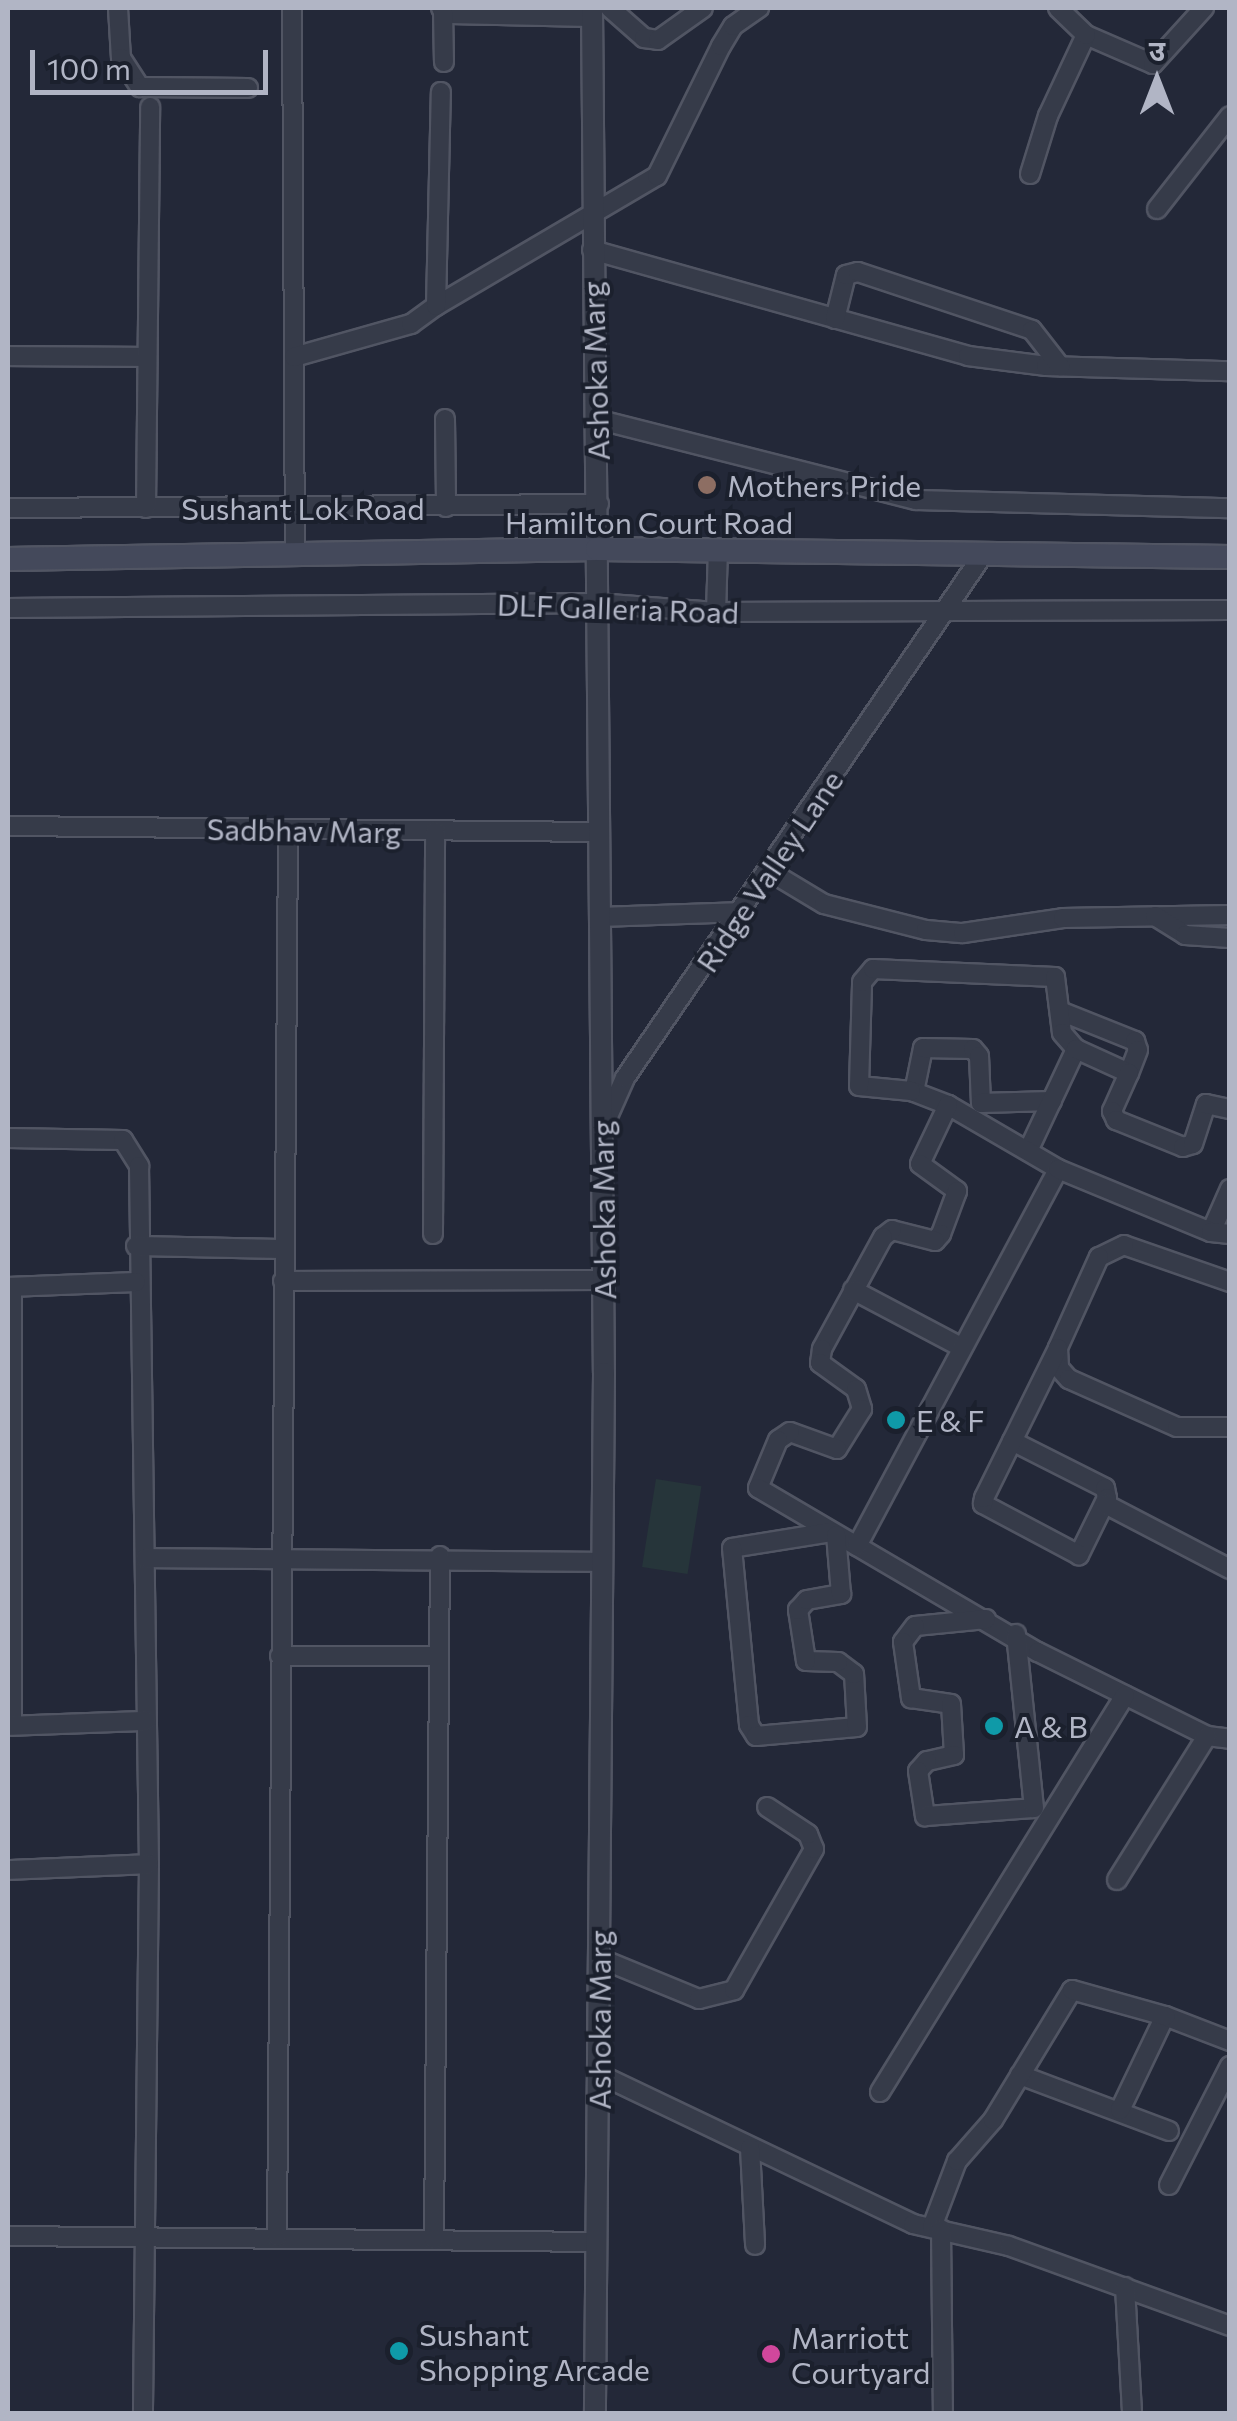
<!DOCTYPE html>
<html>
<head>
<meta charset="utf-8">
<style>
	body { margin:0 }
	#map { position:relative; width:1237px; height:2421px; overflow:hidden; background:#232838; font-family:Commissioner,"Noto Sans Devanagari",sans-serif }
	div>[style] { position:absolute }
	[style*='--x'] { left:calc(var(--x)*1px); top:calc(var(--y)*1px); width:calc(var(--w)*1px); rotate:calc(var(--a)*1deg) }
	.green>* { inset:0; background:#26353a; transform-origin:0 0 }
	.roads { filter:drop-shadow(2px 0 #515563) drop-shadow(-2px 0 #515563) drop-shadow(0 2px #515563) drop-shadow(0 -2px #515563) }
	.minor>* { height:18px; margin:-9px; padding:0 9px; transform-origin:9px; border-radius:9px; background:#363b49 }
	.tertiary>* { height:20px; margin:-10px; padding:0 10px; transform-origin:10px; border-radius:10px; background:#363b49 }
	.secondary>* { height:22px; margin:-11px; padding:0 11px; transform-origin:11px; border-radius:11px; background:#44495b }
	.dots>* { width:28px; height:28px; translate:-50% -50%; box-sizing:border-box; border:5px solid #1b202d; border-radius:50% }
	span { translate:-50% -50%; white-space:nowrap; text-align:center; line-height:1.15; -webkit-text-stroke:8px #1b202d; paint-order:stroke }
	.street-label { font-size:30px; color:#b1b5c5 }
	.poi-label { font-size:30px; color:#b1b5c5 }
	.left { translate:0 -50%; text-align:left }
	.frame { position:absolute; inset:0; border:10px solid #b1b5c5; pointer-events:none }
	.north { position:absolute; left:1107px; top:30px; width:100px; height:100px; -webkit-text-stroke:8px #1b202d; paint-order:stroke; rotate:0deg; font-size:28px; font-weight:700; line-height:40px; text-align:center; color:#b1b5c5 }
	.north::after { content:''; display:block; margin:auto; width:35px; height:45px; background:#b1b5c5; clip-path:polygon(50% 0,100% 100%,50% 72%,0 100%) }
	.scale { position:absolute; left:30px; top:50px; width:238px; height:45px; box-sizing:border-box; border:5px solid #b1b5c5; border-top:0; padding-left:12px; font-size:30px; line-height:35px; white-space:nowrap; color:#b1b5c5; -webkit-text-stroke:8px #1b202d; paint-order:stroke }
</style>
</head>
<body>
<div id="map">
	<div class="green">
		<i style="left:656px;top:1479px;width:46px;height:89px;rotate:9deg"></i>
	</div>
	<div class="roads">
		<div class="minor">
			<i style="--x:118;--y:8;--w:50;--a:86.6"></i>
			<i style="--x:121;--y:58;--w:35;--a:57"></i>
			<i style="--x:140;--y:87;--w:108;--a:0.5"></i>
			<i style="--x:292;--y:8;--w:546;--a:89.69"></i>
			<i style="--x:441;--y:8;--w:11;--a:34"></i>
			<i style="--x:450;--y:14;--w:142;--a:1.2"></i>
			<i style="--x:610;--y:8;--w:45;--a:41.4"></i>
			<i style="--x:644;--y:38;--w:14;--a:8"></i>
			<i style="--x:658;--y:40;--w:55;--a:-35.4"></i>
			<i style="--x:443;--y:11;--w:51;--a:88.9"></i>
			<i style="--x:1086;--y:35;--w:73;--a:23.4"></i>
			<i style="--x:1153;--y:64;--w:76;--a:-47.7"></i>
			<i style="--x:1030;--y:174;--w:61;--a:-72.8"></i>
			<i style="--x:1048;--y:116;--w:89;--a:-64.9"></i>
			<i style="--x:1086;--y:35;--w:39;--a:-136"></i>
			<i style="--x:1157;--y:209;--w:118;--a:-51.9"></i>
			<i style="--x:592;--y:250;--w:391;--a:15.7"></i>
			<i style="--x:968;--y:356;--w:79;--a:7.3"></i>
			<i style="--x:1046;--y:366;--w:184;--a:1.6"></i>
			<i style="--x:436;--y:306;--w:256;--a:-30.5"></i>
			<i style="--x:657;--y:176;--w:145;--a:-63.8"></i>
			<i style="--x:721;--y:46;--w:23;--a:-59"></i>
			<i style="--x:733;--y:26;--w:32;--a:-35"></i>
			<i style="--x:835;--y:319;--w:45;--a:-76"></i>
			<i style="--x:846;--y:275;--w:12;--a:-14"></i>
			<i style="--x:858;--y:272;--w:183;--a:18.4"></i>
			<i style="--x:1032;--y:330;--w:46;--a:52.1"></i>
			<i style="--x:8;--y:356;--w:139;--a:0.4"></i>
			<i style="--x:294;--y:357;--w:122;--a:-15.8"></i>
			<i style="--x:411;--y:324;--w:31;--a:-36"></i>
			<i style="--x:436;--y:306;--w:214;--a:-88.7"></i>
			<i style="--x:445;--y:419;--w:88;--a:89.3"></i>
			<i style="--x:596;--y:419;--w:330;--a:14.2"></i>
			<i style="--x:916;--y:500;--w:314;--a:1.5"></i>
			<i style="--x:8;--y:508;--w:591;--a:-0.39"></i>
			<i style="--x:146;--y:508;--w:401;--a:-89.4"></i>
			<i style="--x:8;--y:608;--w:588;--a:-0.49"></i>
			<i style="--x:596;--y:603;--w:120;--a:4.3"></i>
			<i style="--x:716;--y:612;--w:514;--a:-0.22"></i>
			<i style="--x:716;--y:612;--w:62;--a:-88.2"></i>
			<i style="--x:8;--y:826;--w:592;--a:0.58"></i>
			<i style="--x:769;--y:871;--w:64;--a:31"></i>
			<i style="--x:824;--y:904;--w:105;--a:14.3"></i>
			<i style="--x:926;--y:930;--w:37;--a:5"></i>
			<i style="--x:963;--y:933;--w:101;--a:-8.5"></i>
			<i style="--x:1063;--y:918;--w:167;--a:-1"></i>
			<i style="--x:1155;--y:916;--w:36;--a:32"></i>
			<i style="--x:1185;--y:935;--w:45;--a:3.8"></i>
			<i style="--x:601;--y:917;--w:141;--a:-2"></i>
			<i style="--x:1060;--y:1011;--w:81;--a:21.8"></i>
			<i style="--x:1135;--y:1041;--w:9;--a:72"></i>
			<i style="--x:1138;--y:1050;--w:25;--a:111"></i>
			<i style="--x:914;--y:1092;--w:45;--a:-78.4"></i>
			<i style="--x:923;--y:1048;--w:50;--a:1.1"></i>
			<i style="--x:973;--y:1049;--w:9;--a:49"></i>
			<i style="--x:979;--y:1056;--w:47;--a:87.6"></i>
			<i style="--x:981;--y:1103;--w:71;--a:-1.6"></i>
			<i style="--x:948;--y:1105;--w:40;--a:-159"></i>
			<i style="--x:911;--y:1091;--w:52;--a:-174.5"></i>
			<i style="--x:859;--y:1086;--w:104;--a:-88.3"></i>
			<i style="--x:862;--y:982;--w:17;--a:-50"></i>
			<i style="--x:873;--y:969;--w:182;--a:2.5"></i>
			<i style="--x:1055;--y:977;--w:56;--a:82.9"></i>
			<i style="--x:1062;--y:1033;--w:21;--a:49"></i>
			<i style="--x:605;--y:1123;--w:49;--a:-66"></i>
			<i style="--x:625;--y:1078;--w:629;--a:-55.63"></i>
			<i style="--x:8;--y:1138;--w:115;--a:1"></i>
			<i style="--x:123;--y:1140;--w:31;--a:58"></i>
			<i style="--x:139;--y:1166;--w:698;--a:89.18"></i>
			<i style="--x:149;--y:1864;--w:550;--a:90.63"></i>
			<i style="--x:1028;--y:1151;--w:113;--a:-64.8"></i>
			<i style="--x:1076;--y:1049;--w:58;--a:24.4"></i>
			<i style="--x:1129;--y:1073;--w:42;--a:114.1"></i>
			<i style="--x:1112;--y:1111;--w:10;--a:66"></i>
			<i style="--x:1116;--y:1120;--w:72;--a:21.9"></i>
			<i style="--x:1183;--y:1147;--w:10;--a:-17"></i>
			<i style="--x:1193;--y:1144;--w:42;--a:-72"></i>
			<i style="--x:1206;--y:1104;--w:25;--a:12"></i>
			<i style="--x:1058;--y:1169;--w:127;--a:-149.8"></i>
			<i style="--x:948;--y:1105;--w:65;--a:115.4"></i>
			<i style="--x:920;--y:1164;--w:46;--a:36.1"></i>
			<i style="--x:957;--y:1191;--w:46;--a:110.4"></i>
			<i style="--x:941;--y:1234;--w:9;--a:131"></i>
			<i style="--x:935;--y:1241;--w:44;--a:-165.7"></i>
			<i style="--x:892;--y:1230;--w:11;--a:142"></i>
			<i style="--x:883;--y:1237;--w:128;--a:118.6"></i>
			<i style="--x:822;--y:1349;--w:14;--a:98"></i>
			<i style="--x:820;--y:1363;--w:44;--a:35.8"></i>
			<i style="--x:856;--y:1389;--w:21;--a:73"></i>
			<i style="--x:862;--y:1409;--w:47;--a:122"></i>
			<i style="--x:837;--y:1449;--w:50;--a:-160.1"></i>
			<i style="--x:790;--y:1432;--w:14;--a:146"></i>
			<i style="--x:778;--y:1440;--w:52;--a:112.6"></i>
			<i style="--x:758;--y:1488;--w:324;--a:30.4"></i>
			<i style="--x:1038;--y:1652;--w:189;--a:26.4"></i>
			<i style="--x:1207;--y:1736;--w:23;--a:7"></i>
			<i style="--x:1211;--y:1232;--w:47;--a:-66.2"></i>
			<i style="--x:433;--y:1234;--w:403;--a:-89.7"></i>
			<i style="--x:136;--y:1246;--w:147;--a:1.2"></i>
			<i style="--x:283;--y:1281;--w:320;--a:-0.2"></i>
			<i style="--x:1230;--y:1282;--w:112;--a:-160.8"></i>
			<i style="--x:1124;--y:1245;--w:28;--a:154"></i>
			<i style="--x:1099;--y:1257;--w:100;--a:114.3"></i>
			<i style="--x:1058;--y:1348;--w:20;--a:87"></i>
			<i style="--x:1059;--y:1368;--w:15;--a:48"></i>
			<i style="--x:1069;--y:1379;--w:118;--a:24"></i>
			<i style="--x:1177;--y:1427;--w:53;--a:0"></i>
			<i style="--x:8;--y:1287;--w:128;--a:-2.2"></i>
			<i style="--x:853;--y:1290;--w:120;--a:27.8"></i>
			<i style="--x:1012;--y:1441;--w:104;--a:26.8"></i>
			<i style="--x:1105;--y:1488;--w:10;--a:79"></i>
			<i style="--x:1107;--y:1498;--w:64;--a:116.2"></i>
			<i style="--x:1079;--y:1555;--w:109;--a:-152"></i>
			<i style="--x:983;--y:1504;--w:6;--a:-81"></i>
			<i style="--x:984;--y:1498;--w:167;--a:-63.7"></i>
			<i style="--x:1105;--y:1504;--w:141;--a:27.5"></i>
			<i style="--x:831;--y:1532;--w:100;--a:170.8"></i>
			<i style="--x:732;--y:1548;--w:178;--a:84.5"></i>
			<i style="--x:749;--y:1725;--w:13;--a:58"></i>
			<i style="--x:756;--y:1736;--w:101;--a:-5.1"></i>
			<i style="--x:857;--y:1727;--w:53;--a:-93.2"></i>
			<i style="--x:854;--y:1674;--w:20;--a:-143"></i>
			<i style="--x:838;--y:1662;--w:32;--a:-178"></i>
			<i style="--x:806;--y:1661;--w:52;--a:-98.9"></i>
			<i style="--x:798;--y:1610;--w:13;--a:-48"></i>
			<i style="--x:807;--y:1600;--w:35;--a:-10"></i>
			<i style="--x:841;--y:1594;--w:59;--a:-94.8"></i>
			<i style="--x:857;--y:1546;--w:427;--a:-61.9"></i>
			<i style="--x:1058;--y:1169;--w:165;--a:22.4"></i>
			<i style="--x:1211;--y:1232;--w:19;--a:6"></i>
			<i style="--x:145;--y:1558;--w:458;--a:0.5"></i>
			<i style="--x:986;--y:1619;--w:71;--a:174.4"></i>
			<i style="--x:915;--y:1626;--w:20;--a:127"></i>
			<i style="--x:903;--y:1642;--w:57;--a:81.9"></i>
			<i style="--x:911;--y:1698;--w:40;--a:8.5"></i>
			<i style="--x:951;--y:1704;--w:51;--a:86.6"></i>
			<i style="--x:954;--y:1755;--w:28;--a:167"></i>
			<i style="--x:927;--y:1761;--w:13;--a:132"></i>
			<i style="--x:918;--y:1771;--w:46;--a:81.2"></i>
			<i style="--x:925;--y:1816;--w:109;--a:-4.2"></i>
			<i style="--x:1034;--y:1808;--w:175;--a:-95.9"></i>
			<i style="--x:280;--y:1656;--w:159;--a:0"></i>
			<i style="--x:12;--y:1725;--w:438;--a:-90"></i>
			<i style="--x:8;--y:1726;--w:139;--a:-2.1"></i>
			<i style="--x:8;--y:1870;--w:141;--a:-2.4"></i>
			<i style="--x:1117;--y:1880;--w:170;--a:-58"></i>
			<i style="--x:599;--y:1958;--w:108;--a:22.3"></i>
			<i style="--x:699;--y:1999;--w:36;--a:-14"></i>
			<i style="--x:734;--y:1990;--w:162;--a:-60.4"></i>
			<i style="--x:814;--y:1849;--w:16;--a:-112"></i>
			<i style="--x:808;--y:1834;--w:49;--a:-146.6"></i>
			<i style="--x:599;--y:2074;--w:348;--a:25.5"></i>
			<i style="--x:913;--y:2224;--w:98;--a:12.9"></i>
			<i style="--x:1009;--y:2246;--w:235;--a:19.9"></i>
			<i style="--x:1020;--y:2075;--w:159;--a:20.6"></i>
			<i style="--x:880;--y:2092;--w:466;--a:-58.3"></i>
			<i style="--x:1120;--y:2110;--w:104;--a:-64.4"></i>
			<i style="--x:1165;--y:2016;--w:70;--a:21"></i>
			<i style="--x:750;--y:2148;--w:97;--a:87"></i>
			<i style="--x:1169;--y:2185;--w:134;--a:-62.9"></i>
			<i style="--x:932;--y:2227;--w:71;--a:-69.3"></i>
			<i style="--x:957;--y:2161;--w:55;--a:-48.7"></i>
			<i style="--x:993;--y:2120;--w:152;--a:-58.7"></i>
			<i style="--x:1072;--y:1990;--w:97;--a:15.6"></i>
			<i style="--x:941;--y:2229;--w:185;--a:89.4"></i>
			<i style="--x:8;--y:2236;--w:588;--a:0.58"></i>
			<i style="--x:277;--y:2237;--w:1408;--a:-89.55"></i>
			<i style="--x:434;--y:2240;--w:684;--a:-89.5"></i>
			<i style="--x:1125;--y:2287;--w:127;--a:86.8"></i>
		</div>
		<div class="tertiary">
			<i style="--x:592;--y:8;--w:1365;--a:89.5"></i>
			<i style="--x:604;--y:1373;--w:1041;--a:90.5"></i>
		</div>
		<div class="secondary">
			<i style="--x:8;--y:559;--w:589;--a:-0.97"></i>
			<i style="--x:597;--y:549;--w:633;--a:0.72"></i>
		</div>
	</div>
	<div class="dots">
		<i style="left:707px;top:485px;background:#8d6e63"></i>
		<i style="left:896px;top:1420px;background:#0f9aa8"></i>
		<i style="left:994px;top:1726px;background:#0f9aa8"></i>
		<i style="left:399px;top:2351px;background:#0f9aa8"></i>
		<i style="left:771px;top:2354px;background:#d1479c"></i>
	</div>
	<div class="street-label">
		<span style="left:595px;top:371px;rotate:-92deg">Ashoka Marg</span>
		<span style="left:303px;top:508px">Sushant Lok Road</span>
		<span style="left:649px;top:522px">Hamilton Court Road</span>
		<span style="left:618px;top:608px;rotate:2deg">DLF Galleria Road</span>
		<span style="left:304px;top:830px;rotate:1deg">Sadbhav Marg</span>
		<span style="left:769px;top:871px;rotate:-56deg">Ridge Valley Lane</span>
		<span style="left:603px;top:1210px;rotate:-91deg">Ashoka Marg</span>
		<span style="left:599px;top:2020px;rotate:-90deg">Ashoka Marg</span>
	</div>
	<div class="poi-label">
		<span class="left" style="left:727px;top:485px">Mothers Pride</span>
		<span class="left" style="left:916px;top:1420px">E &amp; F</span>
		<span class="left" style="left:1014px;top:1726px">A &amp; B</span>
		<span class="left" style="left:419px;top:2351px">Sushant<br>Shopping Arcade</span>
		<span class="left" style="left:791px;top:2354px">Marriott<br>Courtyard</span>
	</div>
	<div class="frame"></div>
	<div class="north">उ</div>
	<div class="scale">100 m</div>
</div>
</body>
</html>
